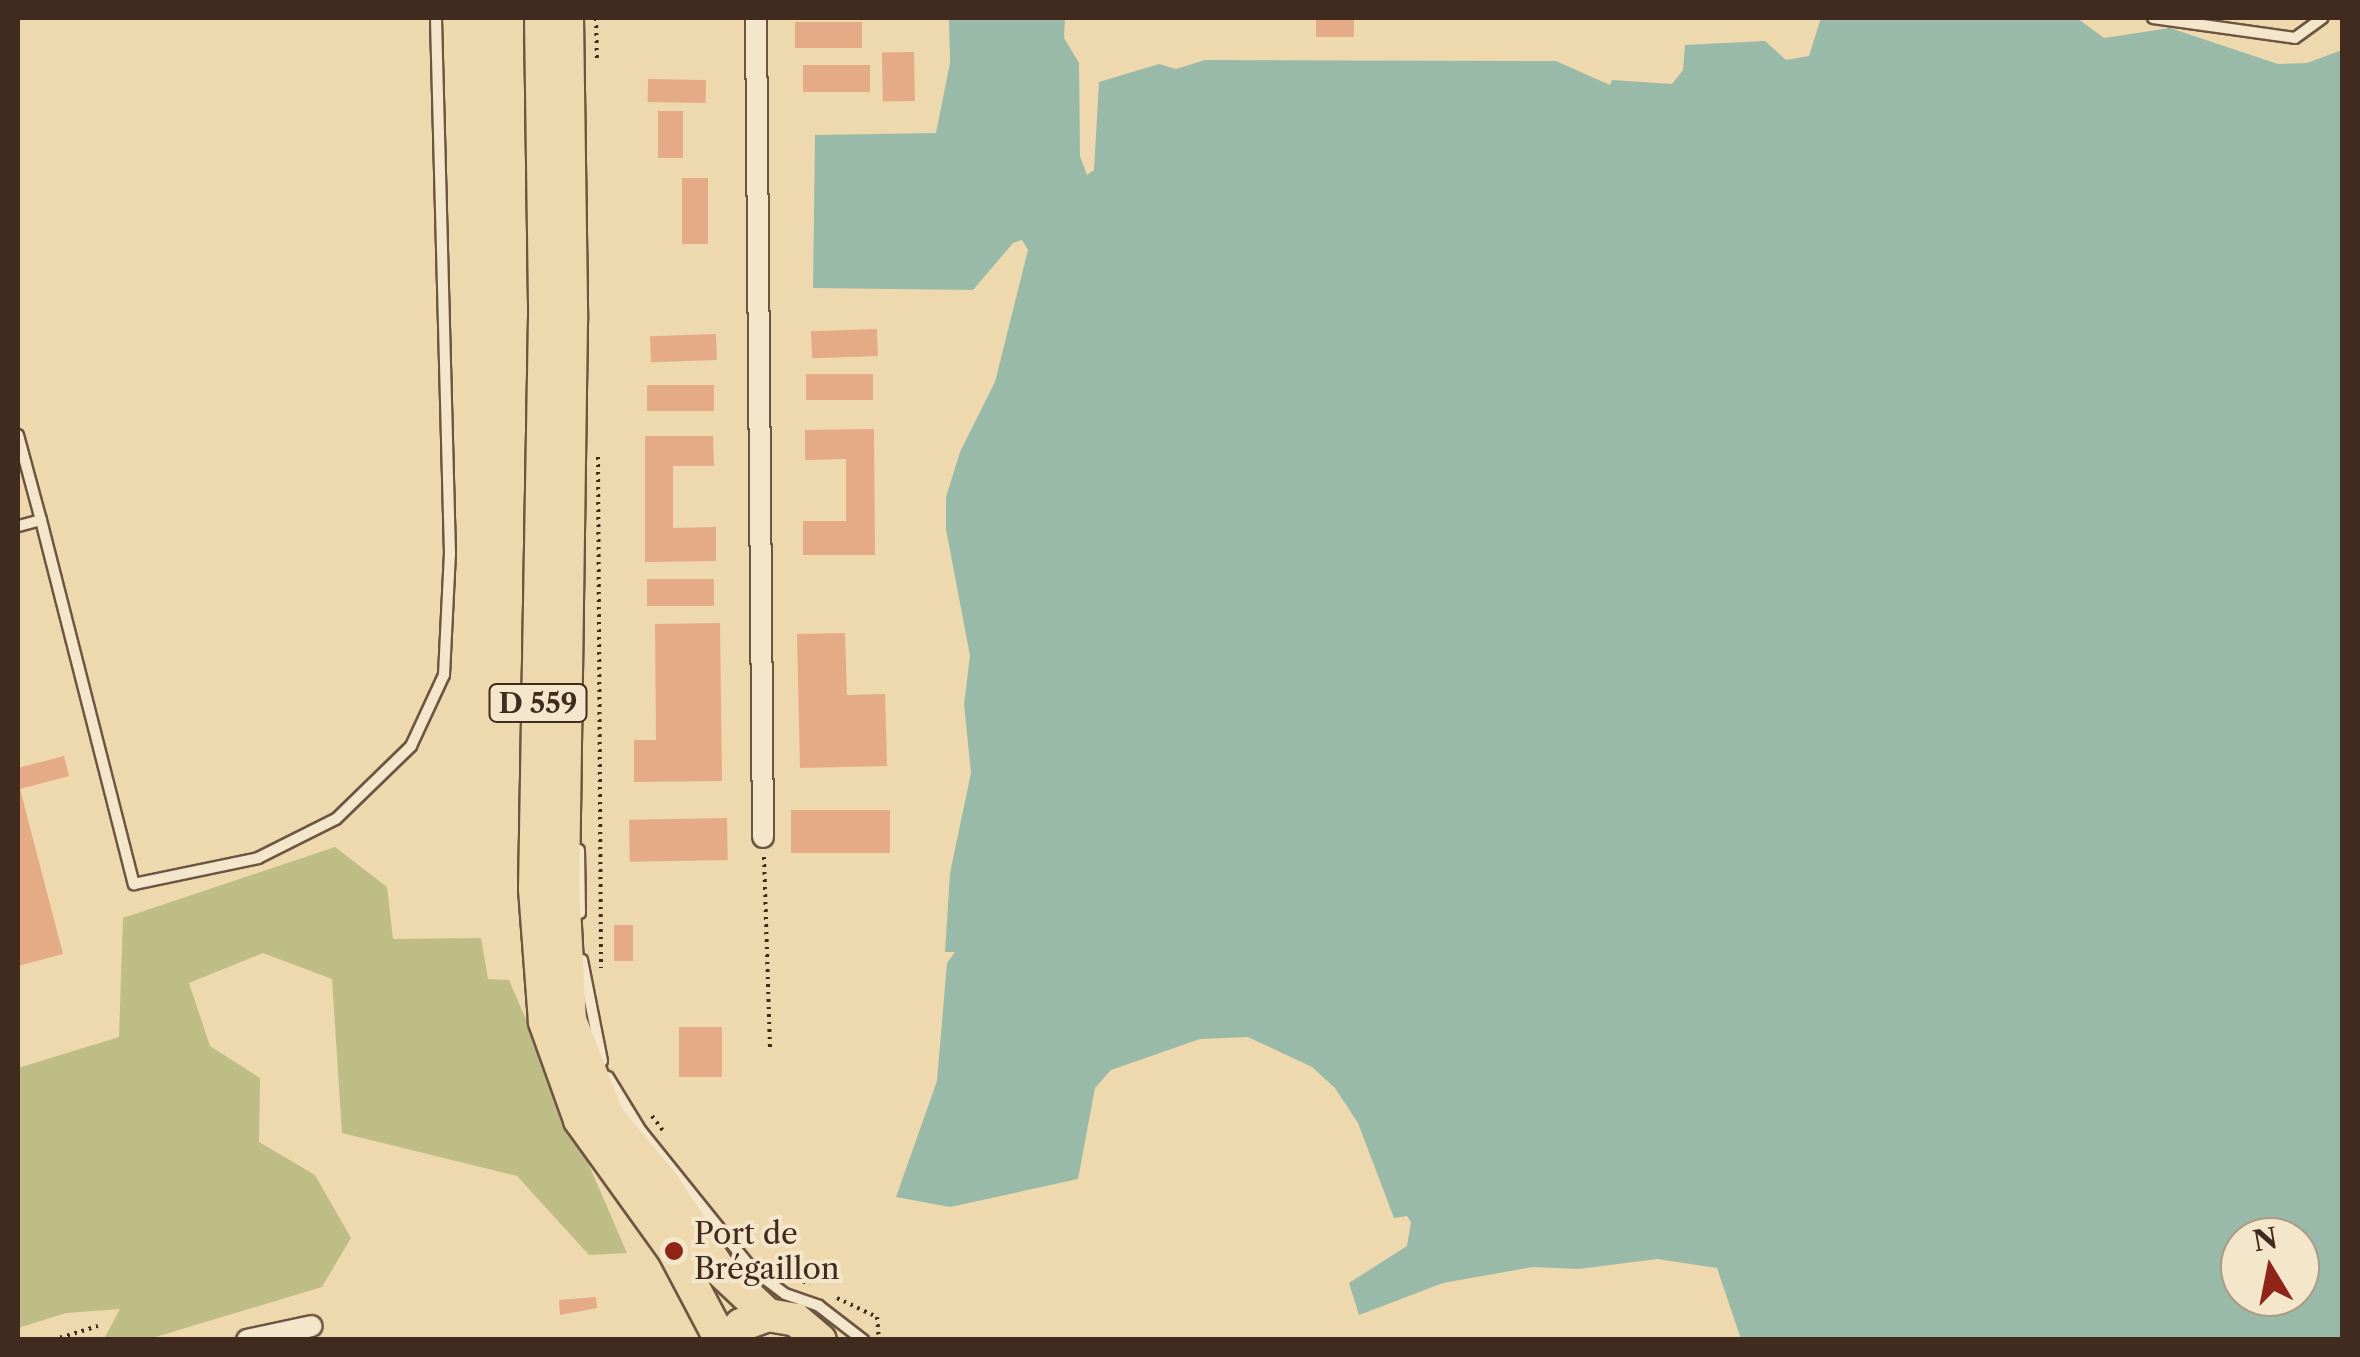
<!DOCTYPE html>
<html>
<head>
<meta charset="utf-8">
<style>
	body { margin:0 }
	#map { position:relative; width:2360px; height:1357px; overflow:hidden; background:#eed8ad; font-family:"Libre Caslon Text",serif }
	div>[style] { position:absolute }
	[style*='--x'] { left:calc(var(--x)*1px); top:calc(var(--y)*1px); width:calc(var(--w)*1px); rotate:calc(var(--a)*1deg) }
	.green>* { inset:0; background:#bebd86 }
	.water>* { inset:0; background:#99baa8 }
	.building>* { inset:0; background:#e4ab86; transform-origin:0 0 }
	.path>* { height:4px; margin-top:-2px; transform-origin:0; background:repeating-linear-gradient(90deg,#412a1e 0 2.5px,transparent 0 7.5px) }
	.roads { filter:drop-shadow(2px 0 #6c5642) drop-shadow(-2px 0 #6c5642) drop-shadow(0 2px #6c5642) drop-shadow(0 -2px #6c5642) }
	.service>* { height:10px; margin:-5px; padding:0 5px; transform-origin:5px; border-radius:5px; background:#f4e6ca }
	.minor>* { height:20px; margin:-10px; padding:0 10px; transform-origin:10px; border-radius:10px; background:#f4e6ca }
	.primary>* { height:32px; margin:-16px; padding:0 16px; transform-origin:16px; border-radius:16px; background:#eed8ad }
	.dots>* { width:28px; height:28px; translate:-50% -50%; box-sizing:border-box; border:5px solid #f4e6ca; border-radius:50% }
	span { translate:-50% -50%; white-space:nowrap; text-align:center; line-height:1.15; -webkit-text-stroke:8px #f4e6ca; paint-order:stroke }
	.shield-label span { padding:2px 8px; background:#f4e6ca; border:2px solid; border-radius:8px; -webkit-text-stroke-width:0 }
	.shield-label { font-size:28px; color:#412a1e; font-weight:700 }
	.poi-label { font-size:30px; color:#412a1e }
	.left { translate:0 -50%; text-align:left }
	.frame { position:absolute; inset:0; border:20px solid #412a1e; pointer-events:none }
	.north { position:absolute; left:2220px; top:1217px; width:100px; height:100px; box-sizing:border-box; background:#f4e6ca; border:2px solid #ac9b85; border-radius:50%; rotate:350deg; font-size:28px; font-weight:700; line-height:40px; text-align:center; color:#412a1e }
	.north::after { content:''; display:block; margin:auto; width:35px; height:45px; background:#8f2418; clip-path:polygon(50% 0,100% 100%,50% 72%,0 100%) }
</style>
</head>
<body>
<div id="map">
	<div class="green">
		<i style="clip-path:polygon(335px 847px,387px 887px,393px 939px,481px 938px,488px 979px,509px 980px,627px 1253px,589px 1255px,517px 1176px,342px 1133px,332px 979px,263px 953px,189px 983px,210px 1046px,260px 1078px,259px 1142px,315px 1175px,351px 1238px,322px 1287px,149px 1339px,104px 1339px,120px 1309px,66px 1313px,18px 1328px,18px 1068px,119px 1037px,123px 918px)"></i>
	</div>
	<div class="water">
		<i style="clip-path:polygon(evenodd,949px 18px,1065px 18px,1064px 38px,1079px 63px,1080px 156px,1087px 175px,1094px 170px,1099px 82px,1159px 64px,1176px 69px,1205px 60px,1556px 61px,1610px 85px,1612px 80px,1672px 84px,1683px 70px,1685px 45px,1765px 41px,1786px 60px,1809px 56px,1821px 18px,2077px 18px,2104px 38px,2170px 28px,2278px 64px,2307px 63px,2342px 50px,2342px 1339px,1741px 1339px,1717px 1268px,1657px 1259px,1579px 1269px,1533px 1267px,1443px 1283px,1359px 1315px,1349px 1283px,1407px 1246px,1411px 1222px,1407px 1216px,1394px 1218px,1358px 1123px,1335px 1088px,1312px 1067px,1248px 1037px,1200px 1039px,1111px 1070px,1095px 1088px,1078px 1179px,950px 1207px,896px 1197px,937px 1081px,947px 963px,955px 952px,945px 952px,950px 873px,971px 773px,964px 704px,970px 656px,946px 529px,946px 497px,960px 452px,995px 382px,1028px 250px,1022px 240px,1013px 243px,973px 290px,813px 288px,815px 135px,936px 133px,950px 63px,949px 18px,2240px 1237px,2300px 1237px,2300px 1297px,2240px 1297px,2240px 1237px)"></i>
	</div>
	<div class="building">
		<i style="left:1316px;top:18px;width:38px;height:19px"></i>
		<i style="left:862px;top:22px;width:26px;height:67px;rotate:90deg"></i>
		<i style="left:914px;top:52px;width:49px;height:32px;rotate:89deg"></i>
		<i style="left:870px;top:65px;width:27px;height:67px;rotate:90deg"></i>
		<i style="left:648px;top:79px;width:58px;height:23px;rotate:1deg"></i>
		<i style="left:658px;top:111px;width:25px;height:47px"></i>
		<i style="left:682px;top:178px;width:26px;height:66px"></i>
		<i style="left:877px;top:329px;width:27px;height:66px;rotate:88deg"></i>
		<i style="left:716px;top:334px;width:26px;height:66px;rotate:88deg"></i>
		<i style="left:873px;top:374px;width:26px;height:67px;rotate:90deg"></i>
		<i style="left:714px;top:385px;width:26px;height:67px;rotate:90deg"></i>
		<i style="clip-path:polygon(874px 429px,875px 555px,803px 555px,803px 521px,846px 521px,846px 459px,805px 460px,805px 430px)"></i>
		<i style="clip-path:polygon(645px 436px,713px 436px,714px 466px,673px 466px,673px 528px,716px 527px,716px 561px,645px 562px)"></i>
		<i style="left:714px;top:579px;width:27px;height:67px;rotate:90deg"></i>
		<i style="clip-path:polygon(720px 623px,722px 781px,634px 782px,634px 740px,656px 740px,655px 624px)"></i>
		<i style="clip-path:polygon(845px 633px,847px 695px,885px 694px,887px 766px,800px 768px,797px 634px)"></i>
		<i style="clip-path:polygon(64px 756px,69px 776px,20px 789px,63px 954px,18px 966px,18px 768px)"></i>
		<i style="left:890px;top:810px;width:43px;height:99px;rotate:90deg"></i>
		<i style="left:727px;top:818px;width:42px;height:98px;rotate:89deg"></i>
		<i style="left:614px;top:925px;width:19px;height:36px"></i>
		<i style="left:679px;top:1027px;width:43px;height:50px"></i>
		<i style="clip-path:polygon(596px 1297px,597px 1308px,560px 1315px,559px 1300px)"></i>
	</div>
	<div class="path">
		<i style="--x:596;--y:18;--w:45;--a:88.7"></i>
		<i style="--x:598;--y:457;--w:511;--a:89.66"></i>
		<i style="--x:764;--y:857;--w:195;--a:88.2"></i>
		<i style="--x:652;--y:1116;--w:20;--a:53"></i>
		<i style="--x:783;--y:1271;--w:30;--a:27"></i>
		<i style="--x:837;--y:1298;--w:44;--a:25.4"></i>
		<i style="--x:877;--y:1317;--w:23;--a:85"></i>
		<i style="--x:53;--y:1340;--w:47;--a:-17.3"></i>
	</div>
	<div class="roads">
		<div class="service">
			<i style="--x:2153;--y:18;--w:143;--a:8"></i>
			<i style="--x:2295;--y:38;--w:34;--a:-36"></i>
			<i style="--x:18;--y:435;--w:88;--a:74.9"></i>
			<i style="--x:41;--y:520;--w:24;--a:165"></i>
			<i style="--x:41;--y:520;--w:376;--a:75.7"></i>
			<i style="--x:134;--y:884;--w:127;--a:-11.8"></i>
			<i style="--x:258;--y:858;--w:87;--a:-26.6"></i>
			<i style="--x:336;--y:819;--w:105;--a:-44.2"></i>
			<i style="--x:411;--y:746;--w:78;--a:-65.1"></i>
			<i style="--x:444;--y:675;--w:121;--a:-87.2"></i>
			<i style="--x:450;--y:554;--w:536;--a:-91.5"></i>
			<i style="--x:579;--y:850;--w:63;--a:89.1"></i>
			<i style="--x:582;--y:960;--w:103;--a:78.8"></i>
			<i style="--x:608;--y:1077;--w:63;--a:58.6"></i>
			<i style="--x:641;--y:1131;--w:177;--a:51.2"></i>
			<i style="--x:752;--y:1269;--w:41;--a:37.1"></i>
			<i style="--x:785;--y:1294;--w:36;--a:19"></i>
			<i style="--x:819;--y:1306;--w:56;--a:37.7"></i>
		</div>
		<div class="minor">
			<i style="--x:756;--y:18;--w:819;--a:89.51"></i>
			<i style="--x:247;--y:1340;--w:66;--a:-12.2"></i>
		</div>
		<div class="primary">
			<i style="--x:541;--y:18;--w:299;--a:89.2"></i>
			<i style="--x:545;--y:317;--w:572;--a:91"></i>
			<i style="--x:535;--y:889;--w:133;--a:85.7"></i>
			<i style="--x:545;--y:1022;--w:104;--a:70.3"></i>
			<i style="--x:580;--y:1120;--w:161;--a:54.3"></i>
			<i style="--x:674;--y:1251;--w:101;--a:62.2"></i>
			<i style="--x:567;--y:18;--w:302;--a:89.2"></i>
			<i style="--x:571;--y:320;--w:568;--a:90.81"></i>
			<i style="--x:563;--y:888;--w:132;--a:87"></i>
			<i style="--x:570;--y:1020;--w:104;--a:68.6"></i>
			<i style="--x:608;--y:1117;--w:86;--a:50.2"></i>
			<i style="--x:663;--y:1183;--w:103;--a:56.9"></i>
			<i style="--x:719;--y:1269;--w:67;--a:43.2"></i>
			<i style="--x:727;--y:1340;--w:21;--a:-47"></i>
			<i style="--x:741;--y:1325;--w:29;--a:-20"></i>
			<i style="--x:768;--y:1315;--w:28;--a:10"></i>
			<i style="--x:796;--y:1320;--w:31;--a:40"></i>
		</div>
	</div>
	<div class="dots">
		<i style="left:674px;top:1251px;background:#8f2418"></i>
	</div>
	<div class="shield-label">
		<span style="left:538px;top:703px">D 559</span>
	</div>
	<div class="poi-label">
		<span class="left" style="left:694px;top:1251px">Port de<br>Brégaillon</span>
	</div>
	<div class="frame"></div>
	<div class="north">N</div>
</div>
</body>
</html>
